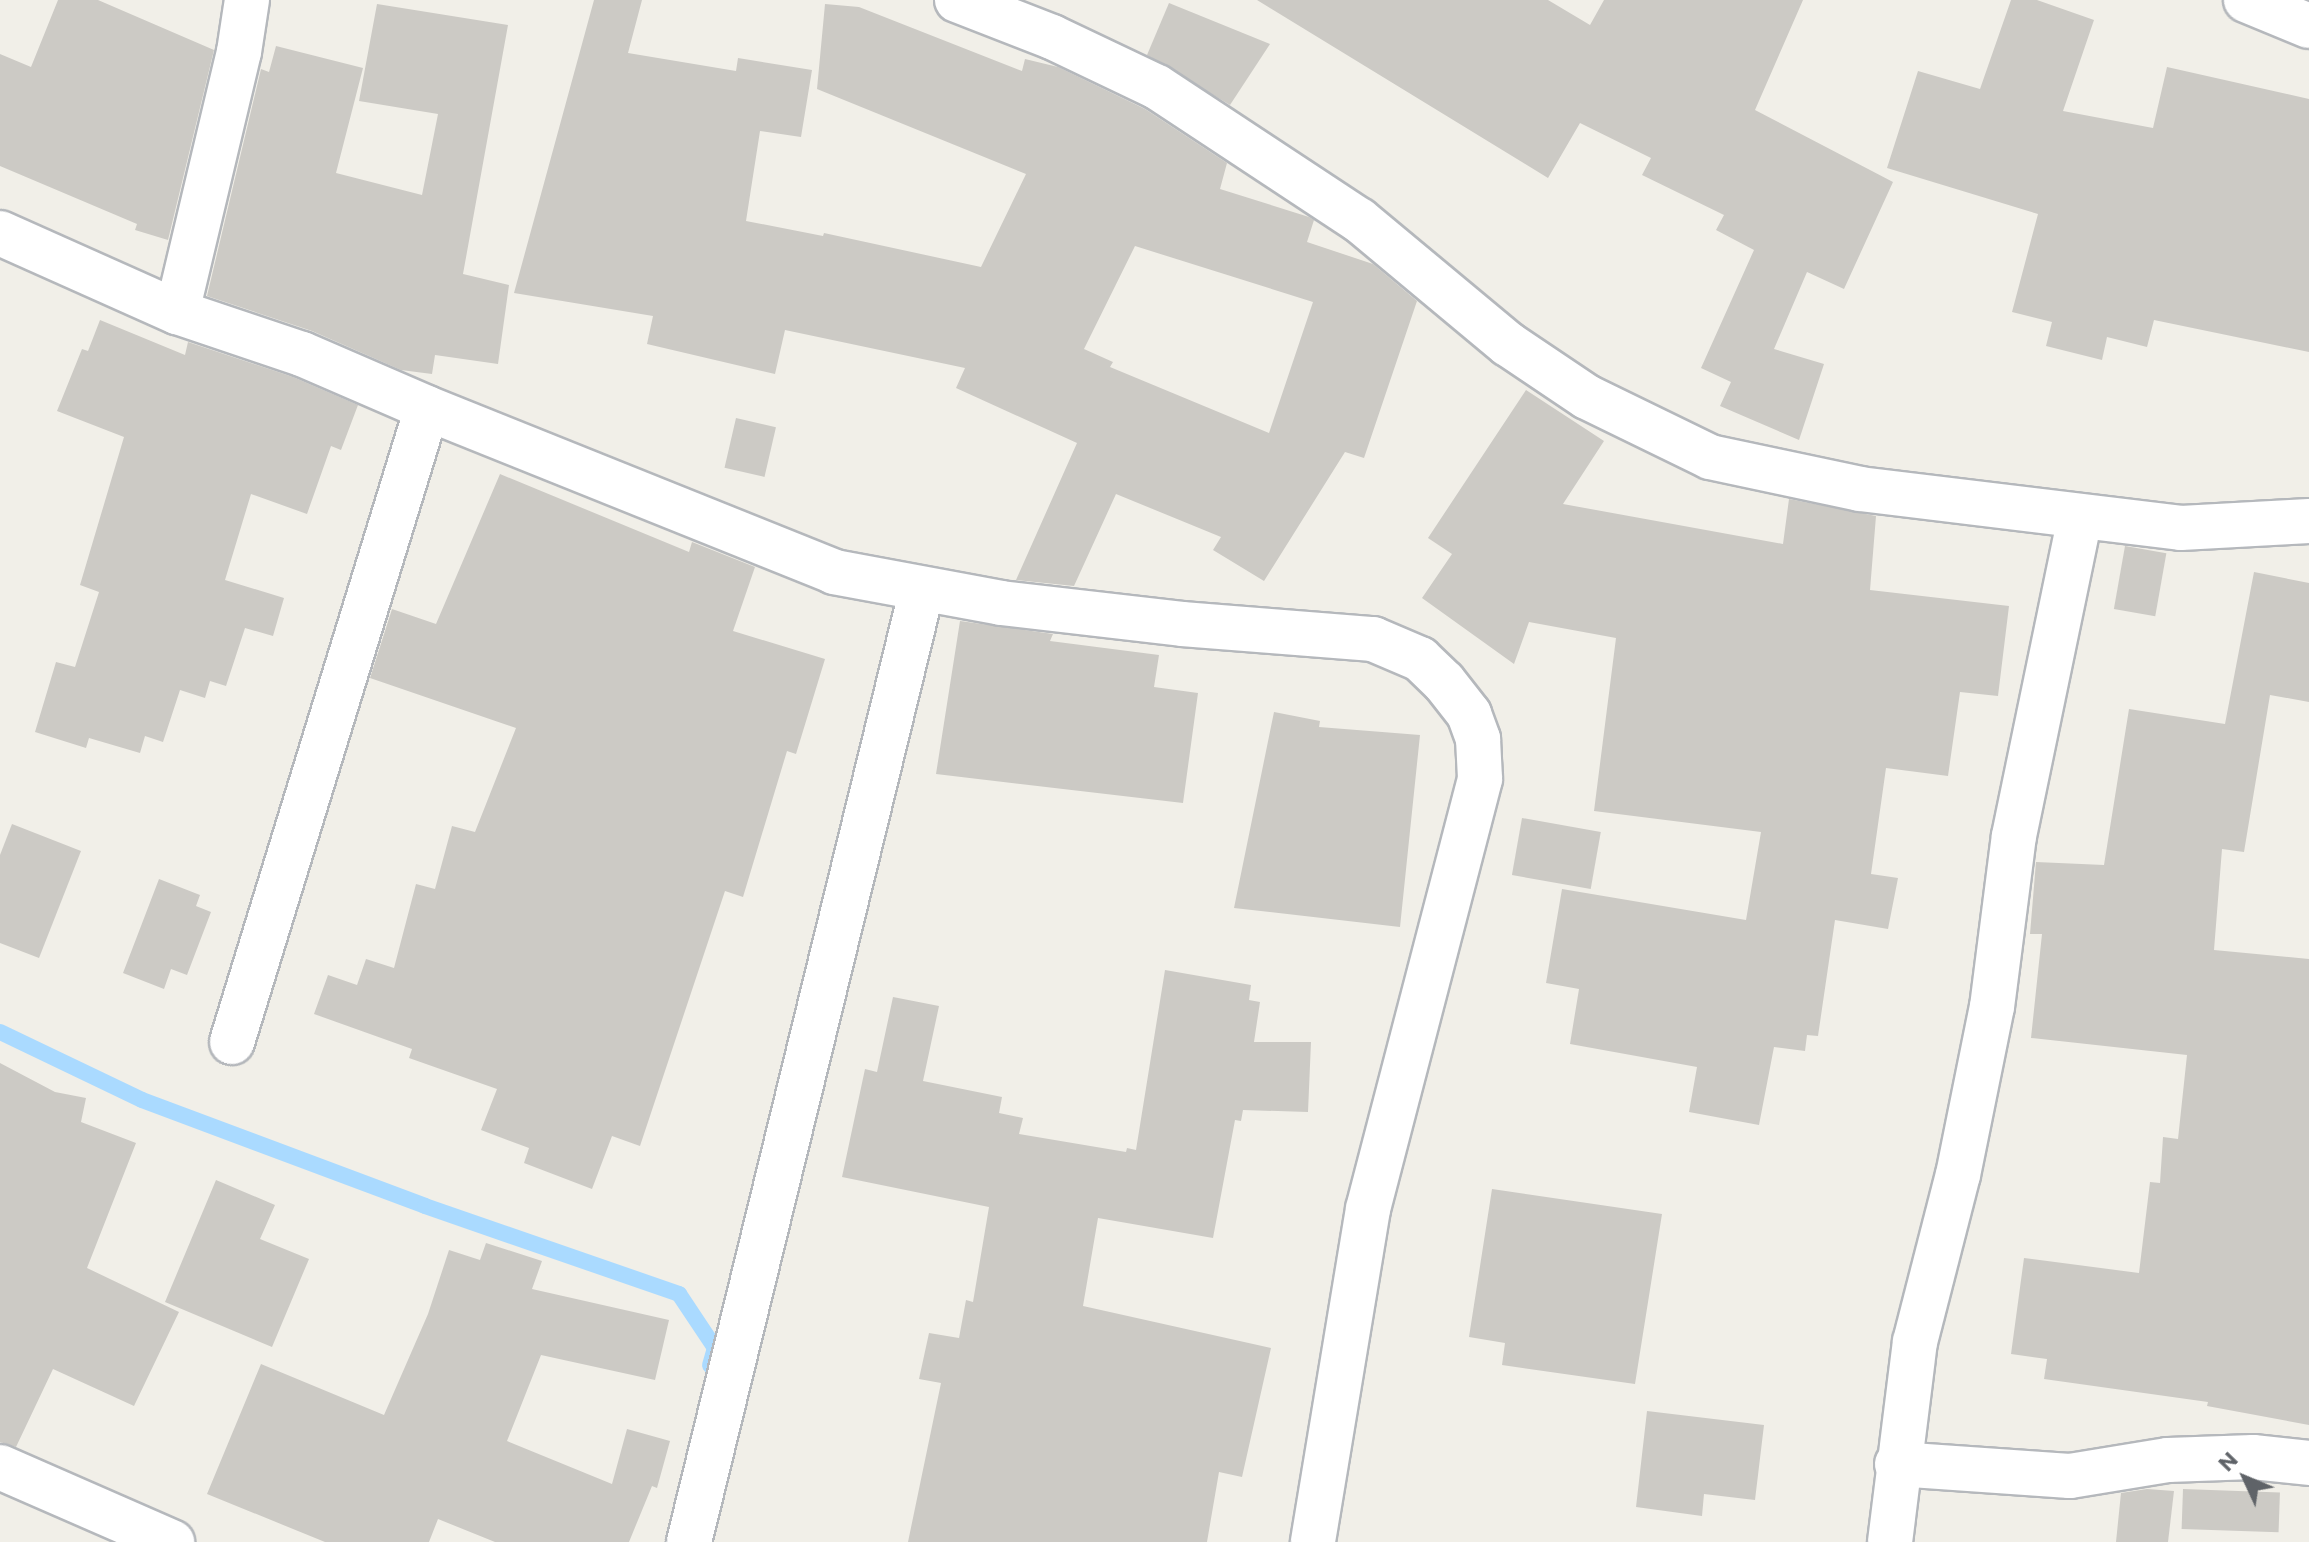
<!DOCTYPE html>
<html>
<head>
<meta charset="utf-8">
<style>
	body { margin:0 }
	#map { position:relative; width:2309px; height:1542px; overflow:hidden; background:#f1efe8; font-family:Commissioner,sans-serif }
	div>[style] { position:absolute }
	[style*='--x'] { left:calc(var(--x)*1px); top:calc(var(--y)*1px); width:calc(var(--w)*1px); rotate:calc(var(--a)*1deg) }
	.stream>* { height:16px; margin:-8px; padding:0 8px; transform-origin:8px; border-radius:8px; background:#aadaff }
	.building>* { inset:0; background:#cccac5; transform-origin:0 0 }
	.roads { filter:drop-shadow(2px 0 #b5b8bc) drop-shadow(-2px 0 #b5b8bc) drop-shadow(0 2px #b5b8bc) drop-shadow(0 -2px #b5b8bc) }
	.street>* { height:44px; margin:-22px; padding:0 22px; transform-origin:22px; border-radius:22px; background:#fff }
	span { translate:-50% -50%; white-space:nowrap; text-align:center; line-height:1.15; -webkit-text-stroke:8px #fff; paint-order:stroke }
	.north { position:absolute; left:2205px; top:1438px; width:80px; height:80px; -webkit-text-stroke:6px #fff; paint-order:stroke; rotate:314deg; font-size:22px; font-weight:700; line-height:32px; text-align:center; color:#5f6368 }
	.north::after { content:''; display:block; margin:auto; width:28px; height:36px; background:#5f6368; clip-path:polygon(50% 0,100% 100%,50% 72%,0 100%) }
</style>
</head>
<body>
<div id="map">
	<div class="stream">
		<i style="--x:0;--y:1032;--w:157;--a:25.6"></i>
		<i style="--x:142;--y:1100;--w:302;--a:20.5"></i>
		<i style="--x:425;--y:1206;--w:269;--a:19.1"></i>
		<i style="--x:679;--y:1294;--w:65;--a:56.3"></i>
		<i style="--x:715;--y:1348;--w:18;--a:106"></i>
	</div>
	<div class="building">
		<i style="clip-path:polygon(58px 0,98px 0,214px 50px,168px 240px,135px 230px,137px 224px,0 166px,0 54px,31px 67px)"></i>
		<i style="clip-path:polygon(evenodd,594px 0,642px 0,628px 53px,736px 71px,738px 58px,812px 70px,801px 137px,760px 131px,746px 221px,823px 236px,824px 233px,981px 267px,1026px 174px,817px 89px,825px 4px,859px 7px,1022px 71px,1025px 59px,1058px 67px,1145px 109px,1227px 163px,1220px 189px,1309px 217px,1314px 220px,1307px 242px,1373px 264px,1417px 301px,1364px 458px,1345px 452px,1264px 581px,1213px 550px,1221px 537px,1116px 494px,1074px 586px,1016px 580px,1077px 443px,956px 388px,965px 368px,785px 330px,775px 374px,647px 344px,653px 316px,514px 293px,594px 0,1135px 246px,1313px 302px,1269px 433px,1110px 367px,1113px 362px,1084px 349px,1135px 246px)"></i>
		<i style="clip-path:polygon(1257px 0,1548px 0,1590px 25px,1604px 0,1803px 0,1755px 110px,1893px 182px,1844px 289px,1807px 272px,1774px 349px,1824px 364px,1799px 440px,1720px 406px,1731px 382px,1701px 368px,1754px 250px,1716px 230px,1724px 215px,1642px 175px,1651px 158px,1580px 123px,1548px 178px)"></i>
		<i style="clip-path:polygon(2011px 0,2037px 0,2094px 20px,2063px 111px,2153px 128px,2167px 67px,2309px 99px,2309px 352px,2154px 320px,2147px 347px,2107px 337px,2102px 360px,2046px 346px,2052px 322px,2012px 312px,2038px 214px,1887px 168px,1918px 71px,1980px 89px)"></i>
		<i style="clip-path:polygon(1169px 3px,1270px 44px,1230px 105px,1147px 55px)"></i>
		<i style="clip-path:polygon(377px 4px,508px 25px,463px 274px,509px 285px,498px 364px,435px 355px,432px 374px,401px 370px,312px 331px,207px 296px,261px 69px,269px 72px,276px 46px,363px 68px,336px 173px,422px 195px,438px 114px,359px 101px)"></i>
		<i style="clip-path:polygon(100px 320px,185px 355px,188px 342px,293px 377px,358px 405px,341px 450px,331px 446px,307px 514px,251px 494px,225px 580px,284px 598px,273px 636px,245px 628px,226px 686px,210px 681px,205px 698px,180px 690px,163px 742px,145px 736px,140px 753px,89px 738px,86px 748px,35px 732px,56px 662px,75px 667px,99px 592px,80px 585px,124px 437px,57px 411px,82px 349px,88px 351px)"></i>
		<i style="clip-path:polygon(1526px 390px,1604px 441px,1563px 504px,1783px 544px,1789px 499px,1876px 516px,1870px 590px,2009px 606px,1998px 696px,1960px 692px,1948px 776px,1886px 768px,1871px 874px,1898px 878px,1888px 929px,1835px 920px,1818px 1036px,1807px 1035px,1805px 1051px,1774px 1047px,1759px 1125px,1689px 1112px,1697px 1067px,1570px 1044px,1579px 989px,1546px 983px,1562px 889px,1746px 920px,1761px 832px,1594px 811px,1616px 638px,1529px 622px,1514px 664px,1422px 598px,1452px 554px,1428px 538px)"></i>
		<i style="left:736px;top:418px;width:41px;height:51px;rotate:13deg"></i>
		<i style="clip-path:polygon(500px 474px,689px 552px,692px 542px,755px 567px,733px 631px,825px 659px,796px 754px,787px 751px,743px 897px,725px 891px,640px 1146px,612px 1136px,592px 1189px,524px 1163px,529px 1148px,481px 1130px,497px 1089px,409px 1058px,412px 1049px,314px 1014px,328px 975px,357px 985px,366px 959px,394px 968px,416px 884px,435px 889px,452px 826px,475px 832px,516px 728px,370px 678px,392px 609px,436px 624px)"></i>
		<i style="left:2125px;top:546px;width:42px;height:64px;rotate:10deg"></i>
		<i style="clip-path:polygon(2254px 572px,2309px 583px,2309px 702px,2270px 695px,2244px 852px,2222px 849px,2214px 950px,2309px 959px,2309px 1425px,2207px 1406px,2208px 1402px,2044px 1379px,2047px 1359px,2011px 1354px,2024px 1258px,2139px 1273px,2150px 1182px,2160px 1183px,2163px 1137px,2178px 1139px,2187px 1055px,2031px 1038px,2042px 934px,2030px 934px,2036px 862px,2104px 865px,2129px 709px,2225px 724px)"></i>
		<i style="clip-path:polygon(960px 621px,1053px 634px,1050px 641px,1159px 655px,1154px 687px,1198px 693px,1183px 803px,936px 774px)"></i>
		<i style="clip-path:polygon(1274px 712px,1320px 721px,1319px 727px,1420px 735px,1400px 927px,1234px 908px)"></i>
		<i style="left:1522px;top:818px;width:80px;height:58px;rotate:10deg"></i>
		<i style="clip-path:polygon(12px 824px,81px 851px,39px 958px,0 943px,0 855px)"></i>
		<i style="clip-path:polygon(159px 879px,200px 895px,196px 906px,211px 912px,187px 975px,171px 969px,164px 989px,123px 973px)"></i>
		<i style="clip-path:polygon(1165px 970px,1251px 985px,1249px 1000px,1260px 1002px,1254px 1042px,1311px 1042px,1308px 1112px,1243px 1110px,1241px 1121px,1235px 1120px,1213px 1238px,1098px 1218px,1083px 1306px,1271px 1348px,1242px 1477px,1219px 1472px,1207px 1542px,908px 1542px,941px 1383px,919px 1379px,929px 1333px,959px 1338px,966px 1300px,973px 1302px,989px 1207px,842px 1177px,865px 1069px,877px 1072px,893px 997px,939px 1006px,923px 1081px,1002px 1097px,999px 1113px,1023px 1118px,1019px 1134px,1126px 1152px,1127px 1148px,1136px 1150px)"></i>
		<i style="clip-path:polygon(0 1063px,55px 1092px,86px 1098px,81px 1122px,136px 1143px,87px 1268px,179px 1312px,134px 1406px,53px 1369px,16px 1447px,0 1442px)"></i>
		<i style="clip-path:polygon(216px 1180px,275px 1205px,260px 1239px,309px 1259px,272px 1347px,165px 1302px)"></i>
		<i style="clip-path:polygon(1492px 1189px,1662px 1214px,1635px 1384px,1502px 1365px,1505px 1343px,1469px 1337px)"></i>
		<i style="clip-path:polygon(486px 1243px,542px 1261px,532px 1289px,669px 1320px,655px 1380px,541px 1355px,507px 1441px,612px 1484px,627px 1429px,670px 1441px,657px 1488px,652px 1486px,629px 1542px,495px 1542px,438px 1519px,429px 1542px,325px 1542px,207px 1494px,261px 1364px,384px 1415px,428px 1314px,449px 1250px,480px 1260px)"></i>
		<i style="clip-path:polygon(1647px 1411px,1764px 1425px,1755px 1500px,1704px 1494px,1702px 1516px,1636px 1507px)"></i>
		<i style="clip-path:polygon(2147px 1489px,2174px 1491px,2168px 1542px,2116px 1542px,2121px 1493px)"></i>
		<i style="left:2183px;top:1489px;width:97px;height:40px;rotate:2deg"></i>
	</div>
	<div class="roads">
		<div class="street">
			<i style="--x:957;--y:0;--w:102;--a:21.3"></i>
			<i style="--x:1052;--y:37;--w:116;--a:25.5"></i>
			<i style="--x:1157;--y:87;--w:242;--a:33.4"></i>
			<i style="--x:1359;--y:220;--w:194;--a:39.8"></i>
			<i style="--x:1508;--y:344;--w:95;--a:33.9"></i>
			<i style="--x:1587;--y:397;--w:137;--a:26"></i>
			<i style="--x:1710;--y:457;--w:153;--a:12"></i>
			<i style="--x:1860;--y:489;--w:323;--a:6.9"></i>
			<i style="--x:2181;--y:528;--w:128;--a:-3.1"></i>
			<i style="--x:2246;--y:0;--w:68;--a:22.4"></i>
			<i style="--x:0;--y:233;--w:194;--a:24.1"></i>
			<i style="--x:177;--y:312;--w:132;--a:18.6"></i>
			<i style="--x:302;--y:354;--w:136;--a:23.4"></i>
			<i style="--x:427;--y:408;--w:439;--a:21.9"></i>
			<i style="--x:834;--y:572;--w:170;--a:10.5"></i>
			<i style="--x:1001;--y:603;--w:182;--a:6.6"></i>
			<i style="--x:1182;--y:624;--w:192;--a:4.5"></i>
			<i style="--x:1373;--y:639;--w:51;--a:23.1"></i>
			<i style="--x:1420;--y:659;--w:33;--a:44"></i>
			<i style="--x:1444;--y:682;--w:41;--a:52"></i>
			<i style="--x:1469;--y:714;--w:27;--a:70"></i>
			<i style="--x:1478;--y:739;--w:40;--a:87.1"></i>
			<i style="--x:1480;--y:779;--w:444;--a:104.6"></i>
			<i style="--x:1368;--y:1209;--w:338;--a:99.4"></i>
			<i style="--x:177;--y:312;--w:267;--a:-76.6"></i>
			<i style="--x:239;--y:52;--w:53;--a:-81.3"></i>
			<i style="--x:232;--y:1042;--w:663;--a:-72.9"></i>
			<i style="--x:1897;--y:1464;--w:173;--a:4"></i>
			<i style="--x:2070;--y:1476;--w:99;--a:-9.3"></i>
			<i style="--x:2168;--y:1460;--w:85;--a:-2"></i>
			<i style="--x:2253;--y:1457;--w:56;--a:6.1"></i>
			<i style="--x:0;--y:1467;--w:188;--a:23.6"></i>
			<i style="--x:689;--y:1542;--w:981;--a:-76.26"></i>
			<i style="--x:1890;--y:1542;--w:202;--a:-82.9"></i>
			<i style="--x:1915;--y:1342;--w:172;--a:-75.6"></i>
			<i style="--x:1958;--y:1175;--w:171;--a:-78.6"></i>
			<i style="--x:1992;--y:1007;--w:172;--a:-82.7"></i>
			<i style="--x:2014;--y:836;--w:326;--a:-78.3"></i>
		</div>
	</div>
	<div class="north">N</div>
</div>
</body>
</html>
